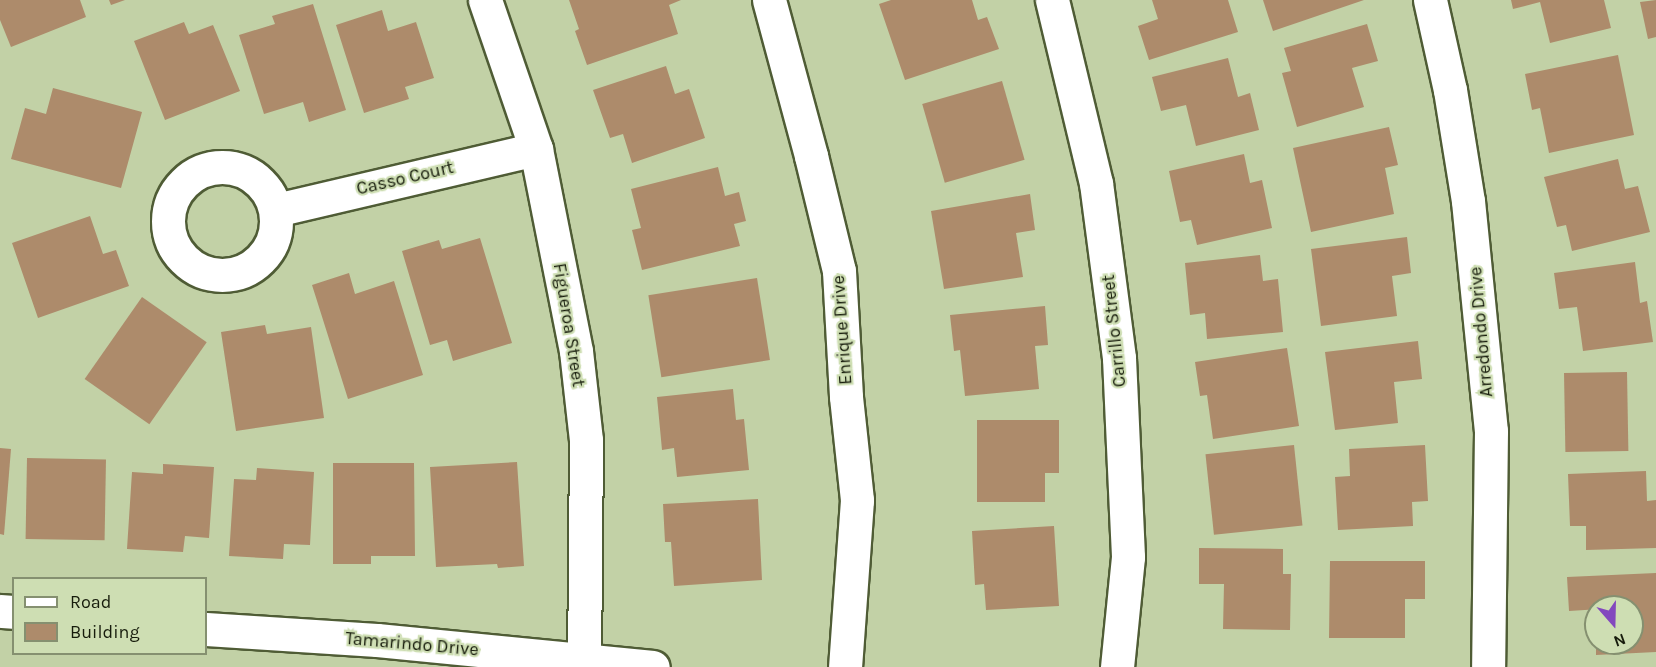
<!DOCTYPE html>
<html>
<head>
<meta charset="utf-8">
<style>
	body { margin:0 }
	#map { position:relative; width:1656px; height:667px; overflow:hidden; background:#c2d1a6; font-family:Karla,sans-serif }
	div>[style] { position:absolute }
	[style*='--x'] { left:calc(var(--x)*1px); top:calc(var(--y)*1px); width:calc(var(--w)*1px); rotate:calc(var(--a)*1deg) }
	.building>* { inset:0; background:#ad8b6b; transform-origin:0 0 }
	.roads { filter:drop-shadow(2px 0 #4f5c35) drop-shadow(-2px 0 #4f5c35) drop-shadow(0 2px #4f5c35) drop-shadow(0 -2px #4f5c35) }
	.minor>* { height:33px; margin:-16.5px; padding:0 16.5px; transform-origin:16.5px; border-radius:16.5px; background:#fff }
	.minor>.ring { margin:-16.5px; padding:0; box-sizing:content-box; background:none; border:33px solid #fff; border-radius:50% }
	span { translate:-50% -50%; white-space:nowrap; text-align:center; line-height:1.15; -webkit-text-stroke:4.5px #cedeb3; paint-order:stroke }
	.street-label { font-size:18px; color:#171c0c }
	.legend { position:absolute; left:12px; top:577px; width:195px; height:78px; box-sizing:border-box; background:#cedeb3; border:2px solid #859070; margin:0; padding:8px 10px; list-style:none; font-size:18px; color:#171c0c }
	.legend li { display:flex; align-items:center; gap:12px; height:30px }
	.legend b { width:30px; border:2px solid #859070 }
	.north { position:absolute; left:1584px; top:595px; width:60px; height:60px; box-sizing:border-box; background:#cedeb3; border:2px solid #859070; border-radius:50%; rotate:160deg; font-size:16px; font-weight:700; line-height:24px; text-align:center; color:#171c0c }
	.north::after { content:''; display:block; margin:auto; width:21px; height:27px; background:#8348be; clip-path:polygon(50% 0,100% 100%,50% 72%,0 100%) }
</style>
</head>
<body>
<div id="map">
	<div class="building">
		<i style="clip-path:polygon(0 0,80px 0,86px 17px,11px 47px,0 20px)"></i>
		<i style="clip-path:polygon(109px 0,125px 0,111px 5px)"></i>
		<i style="clip-path:polygon(569px 0,681px 0,669px 5px,678px 34px,587px 65px,575px 31px,579px 29px)"></i>
		<i style="clip-path:polygon(891px 0,972px 0,978px 20px,987px 17px,999px 49px,905px 80px,879px 4px)"></i>
		<i style="clip-path:polygon(1152px 0,1228px 0,1238px 32px,1149px 60px,1138px 26px,1158px 19px)"></i>
		<i style="clip-path:polygon(1263px 0,1364px 0,1273px 31px)"></i>
		<i style="clip-path:polygon(1511px 0,1604px 0,1611px 28px,1550px 43px,1540px 2px,1513px 9px)"></i>
		<i style="clip-path:polygon(1656px 0,1656px 37px,1648px 39px,1640px 2px)"></i>
		<i style="clip-path:polygon(313px 4px,346px 110px,309px 122px,303px 102px,264px 114px,239px 35px,275px 24px,272px 16px)"></i>
		<i style="clip-path:polygon(382px 10px,388px 31px,416px 22px,434px 78px,405px 87px,409px 99px,364px 113px,336px 25px)"></i>
		<i style="clip-path:polygon(184px 22px,189px 34px,213px 25px,240px 91px,165px 120px,134px 41px)"></i>
		<i style="clip-path:polygon(1367px 24px,1378px 61px,1352px 68px,1364px 107px,1297px 127px,1282px 73px,1291px 71px,1284px 48px)"></i>
		<i style="clip-path:polygon(1618px 55px,1634px 135px,1549px 153px,1540px 108px,1532px 110px,1525px 74px)"></i>
		<i style="clip-path:polygon(1228px 58px,1238px 97px,1250px 93px,1259px 130px,1196px 146px,1186px 105px,1161px 111px,1152px 77px)"></i>
		<i style="clip-path:polygon(666px 66px,675px 94px,689px 89px,705px 138px,632px 163px,623px 134px,610px 138px,593px 90px)"></i>
		<i style="left:1002px;top:81px;width:82px;height:83px;rotate:74deg"></i>
		<i style="clip-path:polygon(53px 88px,142px 112px,121px 188px,11px 159px,25px 108px,46px 114px)"></i>
		<i style="clip-path:polygon(1389px 127px,1398px 165px,1385px 168px,1394px 214px,1311px 232px,1293px 148px)"></i>
		<i style="clip-path:polygon(1244px 154px,1250px 183px,1262px 180px,1272px 228px,1197px 245px,1191px 220px,1180px 222px,1169px 171px)"></i>
		<i style="clip-path:polygon(1618px 159px,1625px 189px,1638px 186px,1650px 232px,1572px 251px,1566px 225px,1557px 227px,1544px 177px)"></i>
		<i style="clip-path:polygon(718px 167px,725px 196px,739px 192px,746px 221px,734px 224px,740px 246px,642px 270px,632px 230px,641px 228px,631px 189px)"></i>
		<i style="clip-path:polygon(1030px 194px,1035px 230px,1016px 233px,1023px 277px,944px 289px,931px 211px)"></i>
		<i style="clip-path:polygon(90px 216px,103px 254px,116px 250px,129px 286px,38px 318px,12px 243px)"></i>
		<i style="clip-path:polygon(1407px 237px,1411px 273px,1392px 276px,1397px 316px,1321px 326px,1311px 249px)"></i>
		<i style="clip-path:polygon(480px 238px,512px 343px,453px 361px,447px 340px,430px 345px,402px 251px,439px 240px,442px 249px)"></i>
		<i style="clip-path:polygon(1260px 255px,1263px 281px,1278px 279px,1283px 332px,1207px 339px,1205px 313px,1190px 315px,1185px 263px)"></i>
		<i style="clip-path:polygon(1635px 262px,1640px 303px,1647px 301px,1653px 342px,1583px 351px,1577px 307px,1559px 309px,1554px 273px)"></i>
		<i style="clip-path:polygon(349px 273px,355px 294px,394px 281px,423px 375px,348px 399px,312px 285px)"></i>
		<i style="left:757px;top:278px;width:83px;height:110px;rotate:81deg"></i>
		<i style="left:142px;top:297px;width:79px;height:100px;rotate:35deg"></i>
		<i style="clip-path:polygon(1045px 306px,1048px 345px,1035px 346px,1039px 389px,965px 396px,960px 350px,954px 351px,950px 315px)"></i>
		<i style="clip-path:polygon(265px 325px,267px 334px,311px 327px,324px 418px,236px 431px,221px 332px)"></i>
		<i style="clip-path:polygon(1418px 341px,1422px 379px,1394px 382px,1398px 423px,1335px 430px,1325px 352px)"></i>
		<i style="clip-path:polygon(1287px 348px,1299px 426px,1213px 439px,1207px 395px,1200px 396px,1195px 362px)"></i>
		<i style="left:1627px;top:372px;width:79px;height:63px;rotate:89deg"></i>
		<i style="clip-path:polygon(733px 389px,736px 420px,744px 419px,749px 470px,677px 477px,674px 448px,662px 450px,657px 397px)"></i>
		<i style="clip-path:polygon(977px 420px,1059px 420px,1059px 473px,1045px 473px,1045px 502px,977px 502px)"></i>
		<i style="left:1294px;top:445px;width:81px;height:89px;rotate:84deg"></i>
		<i style="clip-path:polygon(1425px 445px,1428px 501px,1412px 502px,1413px 526px,1338px 530px,1335px 477px,1350px 476px,1349px 449px)"></i>
		<i style="clip-path:polygon(0 448px,11px 449px,4px 535px,0 534px)"></i>
		<i style="left:27px;top:458px;width:79px;height:81px;rotate:1deg"></i>
		<i style="clip-path:polygon(517px 462px,524px 566px,498px 568px,497px 564px,436px 567px,430px 467px)"></i>
		<i style="clip-path:polygon(333px 463px,414px 463px,415px 556px,371px 556px,371px 564px,333px 564px)"></i>
		<i style="clip-path:polygon(163px 464px,214px 467px,209px 538px,185px 536px,183px 552px,127px 549px,132px 472px,163px 474px)"></i>
		<i style="clip-path:polygon(257px 468px,314px 472px,310px 545px,284px 544px,283px 559px,229px 556px,234px 479px,256px 480px)"></i>
		<i style="clip-path:polygon(1646px 471px,1647px 501px,1656px 500px,1656px 548px,1586px 550px,1586px 526px,1570px 526px,1568px 474px)"></i>
		<i style="clip-path:polygon(758px 499px,762px 580px,674px 586px,671px 542px,665px 542px,663px 504px)"></i>
		<i style="clip-path:polygon(1054px 526px,1059px 606px,986px 610px,984px 584px,975px 585px,972px 531px)"></i>
		<i style="clip-path:polygon(1199px 548px,1283px 549px,1283px 574px,1291px 574px,1290px 630px,1223px 629px,1224px 584px,1199px 584px)"></i>
		<i style="clip-path:polygon(1330px 561px,1425px 561px,1425px 599px,1405px 599px,1405px 638px,1329px 638px)"></i>
		<i style="clip-path:polygon(1656px 573px,1656px 652px,1596px 655px,1596px 643px,1632px 643px,1632px 607px,1569px 611px,1567px 577px)"></i>
	</div>
	<div class="roads">
		<div class="minor">
			<i style="--x:485;--y:0;--w:157;--a:71.1"></i>
			<i style="--x:536;--y:149;--w:206;--a:78.8"></i>
			<i style="--x:576;--y:351;--w:90;--a:83.6"></i>
			<i style="--x:586;--y:440;--w:221;--a:90.5"></i>
			<i style="--x:769;--y:0;--w:162;--a:74.9"></i>
			<i style="--x:811;--y:156;--w:118;--a:76.3"></i>
			<i style="--x:839;--y:271;--w:126;--a:86.8"></i>
			<i style="--x:846;--y:397;--w:104;--a:83.9"></i>
			<i style="--x:857;--y:500;--w:167;--a:94.1"></i>
			<i style="--x:1052;--y:0;--w:188;--a:76.5"></i>
			<i style="--x:1096;--y:183;--w:177;--a:82.5"></i>
			<i style="--x:1119;--y:358;--w:199;--a:87.4"></i>
			<i style="--x:1128;--y:557;--w:111;--a:95.7"></i>
			<i style="--x:1430;--y:0;--w:92;--a:77.5"></i>
			<i style="--x:1450;--y:90;--w:112;--a:80.8"></i>
			<i style="--x:1468;--y:201;--w:231;--a:84.3"></i>
			<i style="--x:1491;--y:431;--w:236;--a:90.7"></i>
			<i class="ring" style="left:168px;top:167px;width:75px;height:75px"></i>
			<i style="--x:276;--y:210;--w:267;--a:-13.2"></i>
			<i style="--x:0;--y:611;--w:14;--a:4"></i>
			<i style="--x:206;--y:629;--w:171;--a:3.7"></i>
			<i style="--x:377;--y:640;--w:277;--a:5.6"></i>
		</div>
	</div>
	<div class="street-label">
		<span style="left:405px;top:178px;rotate:-13deg">Casso Court</span>
		<span style="left:569px;top:325px;rotate:81deg">Figueroa Street</span>
		<span style="left:842px;top:330px;rotate:-94deg">Enrique Drive</span>
		<span style="left:1114px;top:331px;rotate:-96deg">Carrillo Street</span>
		<span style="left:1481px;top:332px;rotate:-95deg">Arredondo Drive</span>
		<span style="left:412px;top:644px;rotate:5deg">Tamarindo Drive</span>
	</div>
	<ul class="legend">
	<li><b style="height:8px;background:#fff"></b>Road</li>
	<li><b style="height:16px;background:#ad8b6b"></b>Building</li>
	</ul>
	<div class="north">N</div>
</div>
</body>
</html>
